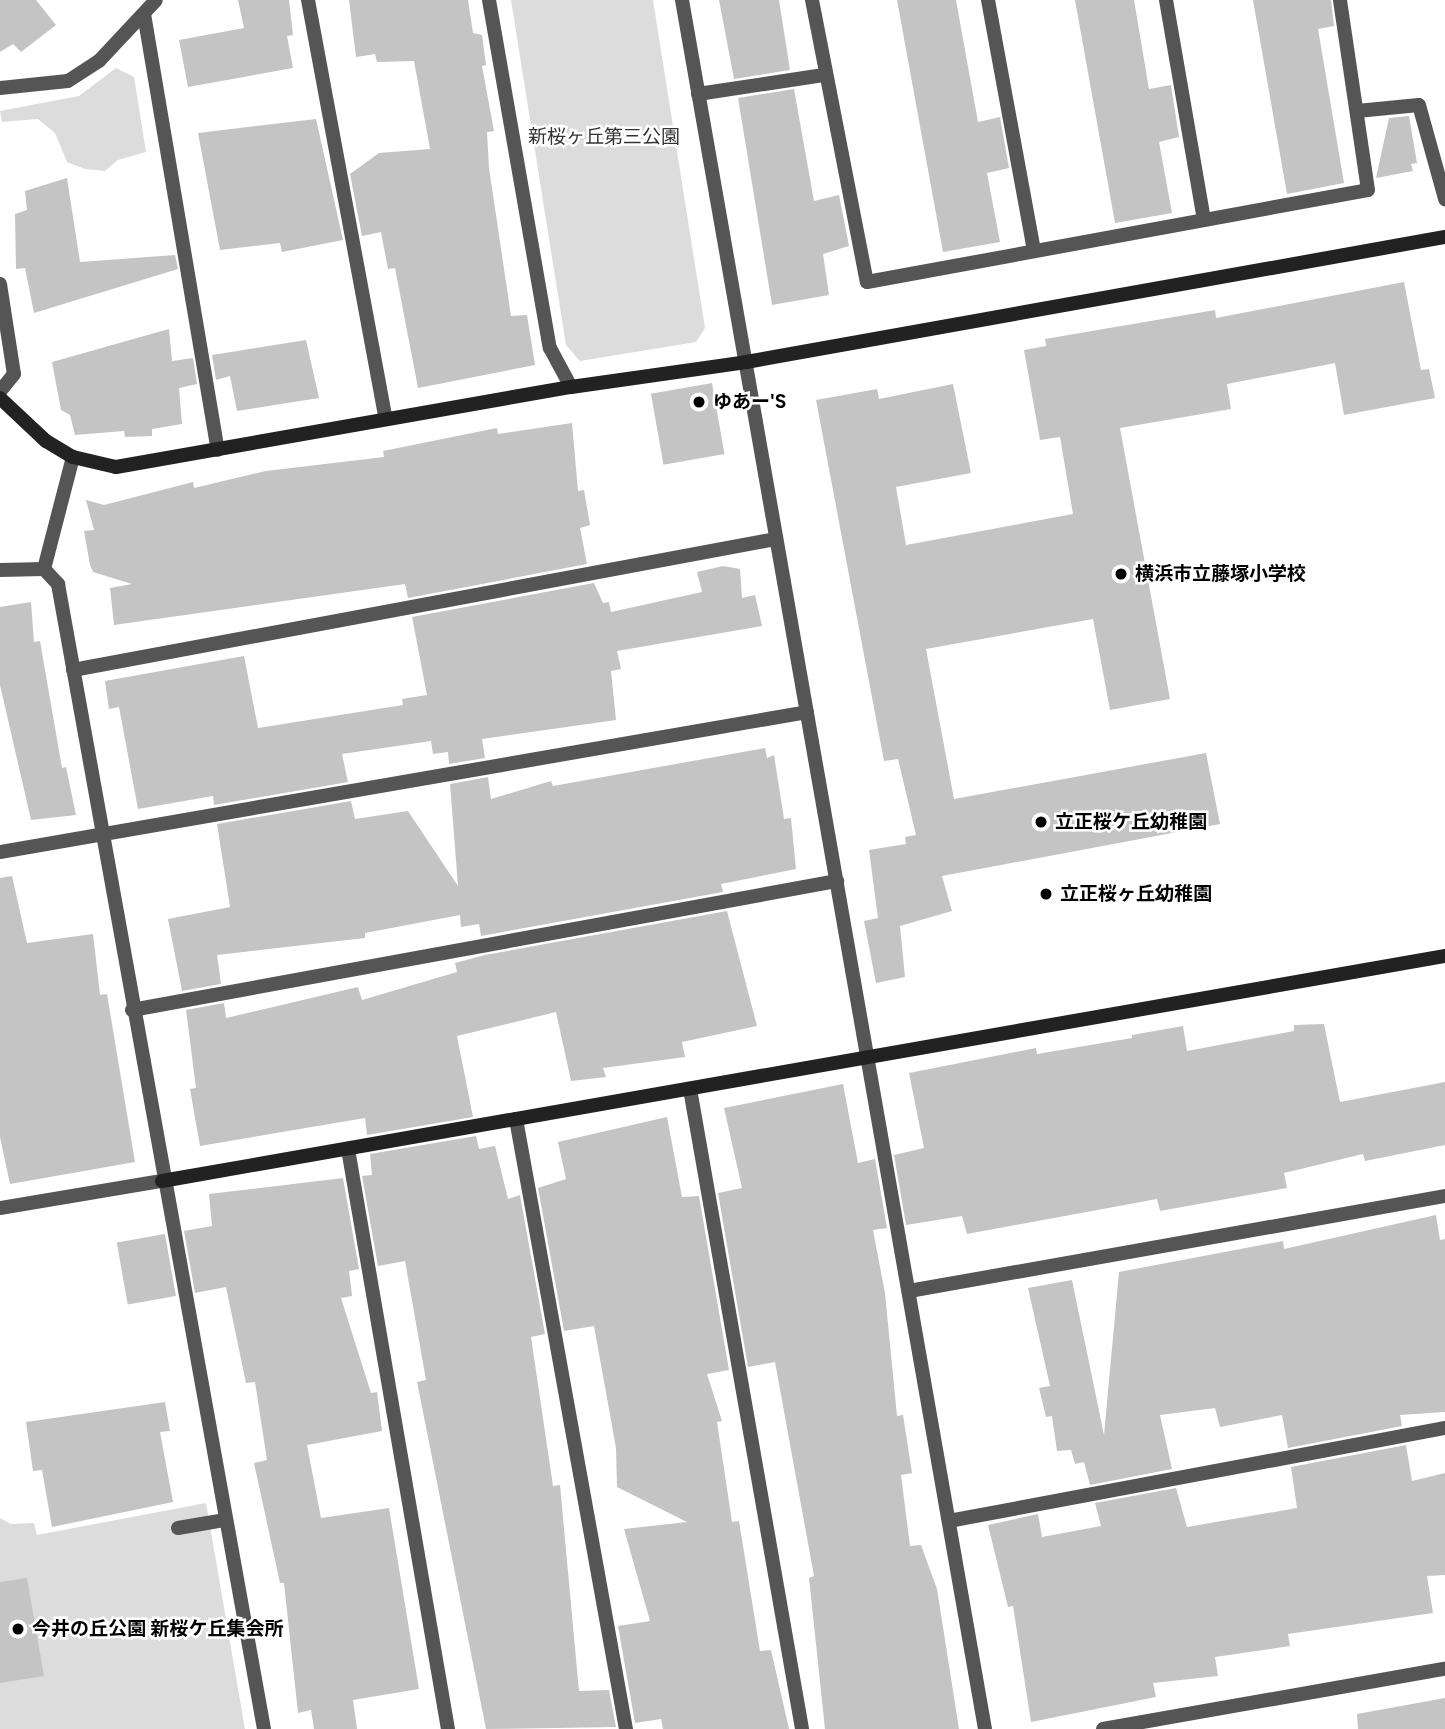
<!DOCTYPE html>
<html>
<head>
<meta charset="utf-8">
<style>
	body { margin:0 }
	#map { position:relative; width:1445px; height:1729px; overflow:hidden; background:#fff; font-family:Figtree,"Noto Sans JP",sans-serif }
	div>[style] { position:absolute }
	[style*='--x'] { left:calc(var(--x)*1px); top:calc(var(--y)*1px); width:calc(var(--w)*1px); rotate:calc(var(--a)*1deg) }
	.green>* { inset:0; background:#dcdcdc }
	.building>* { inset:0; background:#c4c4c4; transform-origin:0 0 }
	.lane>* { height:14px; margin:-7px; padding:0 7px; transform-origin:7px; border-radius:7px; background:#555 }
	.street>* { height:14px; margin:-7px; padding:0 7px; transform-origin:7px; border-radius:7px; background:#555 }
	.secondary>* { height:14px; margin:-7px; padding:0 7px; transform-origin:7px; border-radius:7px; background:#222 }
	.dots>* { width:19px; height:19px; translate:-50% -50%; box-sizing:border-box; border:4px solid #fff; border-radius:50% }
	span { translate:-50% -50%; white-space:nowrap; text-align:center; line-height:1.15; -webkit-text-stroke:5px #fff; paint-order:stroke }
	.park-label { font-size:19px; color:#333 }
	.poi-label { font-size:19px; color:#000; font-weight:700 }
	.left { translate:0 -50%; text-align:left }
</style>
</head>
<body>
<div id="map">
	<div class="green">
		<i style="clip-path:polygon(511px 0,653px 0,705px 328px,696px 342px,580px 361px,566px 345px)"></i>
		<i style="clip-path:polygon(116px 68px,134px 77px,146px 152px,118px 160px,105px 171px,85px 169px,67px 162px,55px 133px,38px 119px,2px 122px,0 111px,79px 96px)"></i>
		<i style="clip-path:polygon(206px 1503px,245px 1729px,0 1729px,0 1518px,11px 1524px,34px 1523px,37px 1535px)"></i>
	</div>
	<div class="building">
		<i style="clip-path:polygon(0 0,36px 0,56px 25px,21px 52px,13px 44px,0 52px)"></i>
		<i style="clip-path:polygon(238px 0,289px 0,293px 35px,287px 36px,293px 68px,188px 87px,179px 40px,244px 28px)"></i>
		<i style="clip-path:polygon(349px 0,468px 0,473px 33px,482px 35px,486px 65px,482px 66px,494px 131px,487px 132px,489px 168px,511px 316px,527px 315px,535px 365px,418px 388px,395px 268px,388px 269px,381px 232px,362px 236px,350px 174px,379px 153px,430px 149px,414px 61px,377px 62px,375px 54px,356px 57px)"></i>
		<i style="clip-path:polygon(719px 0,779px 0,790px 70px,734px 79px)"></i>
		<i style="clip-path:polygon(897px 0,956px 0,978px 122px,1000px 117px,1009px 168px,987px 173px,1000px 242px,943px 252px)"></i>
		<i style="clip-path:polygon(1075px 0,1134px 0,1149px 89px,1171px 85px,1179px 137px,1159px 142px,1172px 213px,1115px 223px)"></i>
		<i style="clip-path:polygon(1253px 0,1331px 0,1334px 26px,1318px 29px,1344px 183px,1287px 194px)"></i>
		<i style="clip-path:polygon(794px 89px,814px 201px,839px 195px,849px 246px,823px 254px,829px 295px,772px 305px,738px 98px)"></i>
		<i style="clip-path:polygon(1409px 116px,1417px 163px,1411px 164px,1413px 171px,1376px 178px,1389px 118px)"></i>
		<i style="clip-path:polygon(316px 119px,343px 240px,282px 252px,280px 243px,220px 250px,198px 133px)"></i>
		<i style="clip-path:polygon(67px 178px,80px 262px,175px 255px,178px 269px,34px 313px,25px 268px,16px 269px,15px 214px,27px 210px,25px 191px)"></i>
		<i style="clip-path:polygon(1404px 282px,1421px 370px,1429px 369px,1435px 398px,1344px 415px,1335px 363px,1227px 384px,1231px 409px,1120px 428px,1170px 699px,1110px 710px,1093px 619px,926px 649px,954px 799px,1206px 753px,1220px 824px,942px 876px,952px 911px,900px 926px,905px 977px,876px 983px,864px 921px,878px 918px,869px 850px,906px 844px,905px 837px,916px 835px,898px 759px,884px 761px,816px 400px,877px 389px,879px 399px,953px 384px,971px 473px,896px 487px,906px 545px,1073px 514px,1060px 437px,1040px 440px,1024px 350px,1046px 346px,1045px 339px,1215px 310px,1216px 318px)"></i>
		<i style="clip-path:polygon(169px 329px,172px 361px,193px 358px,197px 384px,179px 388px,182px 424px,152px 429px,152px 436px,125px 437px,124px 431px,75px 435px,70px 415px,61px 410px,52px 362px)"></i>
		<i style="clip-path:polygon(306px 340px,319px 398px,237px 411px,230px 376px,216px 380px,212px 355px)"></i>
		<i style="left:712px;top:383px;width:72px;height:62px;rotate:80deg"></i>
		<i style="clip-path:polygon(572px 423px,578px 491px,584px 490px,590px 525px,580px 528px,587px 564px,408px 598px,405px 584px,114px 625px,110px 588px,132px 584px,93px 572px,90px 565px,84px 531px,94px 530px,86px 500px,104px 505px,193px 482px,194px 488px,266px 471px,384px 457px,383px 451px,497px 428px,498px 434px)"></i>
		<i style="clip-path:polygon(723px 566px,740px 569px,742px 598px,755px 595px,762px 626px,617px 651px,621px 669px,611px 671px,616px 720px,482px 739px,485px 758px,449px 764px,448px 752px,433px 754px,431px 741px,342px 754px,348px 782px,214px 805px,213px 796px,138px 809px,119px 707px,109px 709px,105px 681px,244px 656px,258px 728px,403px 705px,402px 699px,427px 695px,412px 617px,594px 583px,603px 603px,609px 602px,611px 612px,702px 592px,697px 572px)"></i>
		<i style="clip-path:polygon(31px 602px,34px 642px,40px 641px,62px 768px,66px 767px,76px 815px,31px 820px,0 685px,0 607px)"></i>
		<i style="clip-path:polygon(765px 748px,767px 758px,774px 755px,784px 819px,791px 818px,796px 869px,721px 884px,723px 892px,481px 936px,479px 924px,461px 927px,460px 915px,365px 933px,365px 938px,217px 955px,221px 984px,182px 991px,168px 919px,230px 907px,217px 824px,351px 801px,355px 819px,408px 811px,458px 886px,450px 784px,488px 777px,491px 799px,551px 781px,553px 786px)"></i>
		<i style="clip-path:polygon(12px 876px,27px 943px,93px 934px,100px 995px,107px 994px,135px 1162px,10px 1184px,0 1137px,0 878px)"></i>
		<i style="clip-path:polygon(727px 911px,757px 1026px,682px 1042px,685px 1057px,603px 1068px,606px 1077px,571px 1081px,556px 1012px,457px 1036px,473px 1117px,367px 1135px,365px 1118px,200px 1146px,190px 1089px,196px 1088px,186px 1010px,224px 1003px,226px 1018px,358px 987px,362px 1000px,457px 972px,455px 963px,485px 955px)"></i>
		<i style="clip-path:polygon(1324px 1024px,1340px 1102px,1445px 1082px,1445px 1145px,1365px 1161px,1363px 1154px,1284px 1173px,1287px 1188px,1160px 1211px,1157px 1199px,967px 1234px,962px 1216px,906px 1225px,894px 1155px,924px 1148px,909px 1073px,1036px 1048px,1037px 1054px,1132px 1038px,1132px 1035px,1183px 1026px,1187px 1051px,1294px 1031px,1294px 1025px)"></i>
		<i style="clip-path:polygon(843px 1084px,858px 1163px,875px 1159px,887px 1228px,873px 1230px,885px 1293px,897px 1416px,903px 1415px,912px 1473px,901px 1475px,910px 1546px,921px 1545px,937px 1589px,959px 1729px,825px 1729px,809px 1578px,814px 1576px,775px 1362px,748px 1367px,718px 1193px,742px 1188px,724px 1108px)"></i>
		<i style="clip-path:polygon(667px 1117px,682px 1197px,699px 1196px,729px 1370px,707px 1374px,722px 1421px,717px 1422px,732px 1522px,739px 1521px,760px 1651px,771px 1650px,789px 1729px,663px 1729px,661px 1719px,635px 1723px,618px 1626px,650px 1621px,624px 1529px,687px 1522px,617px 1487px,616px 1448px,594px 1326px,564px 1331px,538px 1188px,566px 1179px,558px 1142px)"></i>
		<i style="clip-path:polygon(476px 1136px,479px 1149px,495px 1146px,508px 1199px,520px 1195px,545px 1334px,531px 1337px,553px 1486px,560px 1485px,579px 1691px,609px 1690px,616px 1727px,486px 1729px,417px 1382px,426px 1380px,405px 1261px,378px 1266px,362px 1176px,372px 1175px,370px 1154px)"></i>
		<i style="clip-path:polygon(343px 1178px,359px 1269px,349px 1271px,352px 1296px,341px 1298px,371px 1393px,377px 1392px,382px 1431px,307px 1445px,321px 1518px,389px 1508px,419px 1689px,353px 1700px,357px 1729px,314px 1729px,311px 1710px,298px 1713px,284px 1583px,280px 1583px,254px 1463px,267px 1460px,255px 1382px,246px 1383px,226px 1287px,195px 1293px,184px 1231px,212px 1226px,209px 1194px)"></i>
		<i style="clip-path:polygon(1436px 1215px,1440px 1240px,1445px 1239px,1445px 1412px,1400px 1415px,1402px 1426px,1288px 1448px,1282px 1415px,1220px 1427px,1215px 1408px,1160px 1415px,1172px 1469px,1090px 1485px,1084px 1462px,1075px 1464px,1071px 1450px,1057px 1451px,1052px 1416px,1046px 1417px,1039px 1388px,1050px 1386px,1028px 1288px,1072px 1280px,1104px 1435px,1119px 1272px,1283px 1241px,1284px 1249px)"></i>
		<i style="left:165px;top:1234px;width:63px;height:49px;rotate:80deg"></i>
		<i style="clip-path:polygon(165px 1402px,170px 1431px,160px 1432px,173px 1502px,52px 1527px,42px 1470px,33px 1471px,26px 1422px)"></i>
		<i style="clip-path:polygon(1406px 1445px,1412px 1481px,1445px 1473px,1445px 1575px,1427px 1576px,1433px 1613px,1288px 1634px,1290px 1646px,1215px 1657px,1218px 1676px,1153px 1683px,1156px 1697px,1031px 1722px,1013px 1606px,1008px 1607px,988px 1525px,1038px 1514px,1042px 1537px,1101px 1526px,1095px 1503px,1176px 1488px,1187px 1527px,1297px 1508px,1291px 1467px)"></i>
		<i style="clip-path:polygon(27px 1578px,44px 1676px,0 1683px,0 1582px)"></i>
		<i style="clip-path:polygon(1445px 1698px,1445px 1729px,1358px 1729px,1357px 1714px)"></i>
	</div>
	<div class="lane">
		<i style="--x:812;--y:0;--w:287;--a:79"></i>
		<i style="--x:867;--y:282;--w:509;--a:-10.41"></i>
		<i style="--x:1368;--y:190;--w:192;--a:-98.4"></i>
		<i style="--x:988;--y:0;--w:255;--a:79.6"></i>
		<i style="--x:1166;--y:0;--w:223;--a:80.2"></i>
		<i style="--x:698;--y:94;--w:127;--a:-8.6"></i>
		<i style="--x:1357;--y:111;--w:62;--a:-5.5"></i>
		<i style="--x:1419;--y:105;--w:98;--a:74.5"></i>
		<i style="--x:178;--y:1528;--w:48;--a:-9.7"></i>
	</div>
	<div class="street">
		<i style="--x:308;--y:0;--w:426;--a:79.5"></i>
		<i style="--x:489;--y:0;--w:353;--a:80.1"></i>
		<i style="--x:550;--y:348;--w:44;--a:61.7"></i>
		<i style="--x:682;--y:0;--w:1755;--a:80.06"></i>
		<i style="--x:144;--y:14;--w:442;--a:80.4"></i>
		<i style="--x:0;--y:88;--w:68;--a:-5.9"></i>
		<i style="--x:68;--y:81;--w:37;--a:-33"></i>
		<i style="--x:99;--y:61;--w:83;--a:-46.9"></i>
		<i style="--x:0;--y:284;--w:91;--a:81.2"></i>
		<i style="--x:14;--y:374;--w:22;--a:129"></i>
		<i style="--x:44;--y:569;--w:116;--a:-75.5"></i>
		<i style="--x:0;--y:570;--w:44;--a:-1.3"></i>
		<i style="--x:44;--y:569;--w:21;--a:47"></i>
		<i style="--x:58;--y:584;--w:1163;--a:79.8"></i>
		<i style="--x:73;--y:670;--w:715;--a:-10.56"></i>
		<i style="--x:0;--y:852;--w:819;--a:-9.84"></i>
		<i style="--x:132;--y:1010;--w:717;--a:-10.37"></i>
		<i style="--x:690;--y:1089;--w:650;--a:80.07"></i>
		<i style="--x:516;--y:1119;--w:620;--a:79.78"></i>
		<i style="--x:348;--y:1149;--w:589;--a:80.22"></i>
		<i style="--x:0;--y:1208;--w:164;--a:-9.5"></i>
		<i style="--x:909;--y:1291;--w:544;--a:-10.05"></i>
		<i style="--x:949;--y:1521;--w:505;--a:-10.62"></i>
		<i style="--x:1103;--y:1729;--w:347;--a:-10"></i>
	</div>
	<div class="secondary">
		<i style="--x:0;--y:398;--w:63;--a:43.1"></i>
		<i style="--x:46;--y:441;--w:31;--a:31"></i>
		<i style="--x:73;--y:457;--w:44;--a:13.1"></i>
		<i style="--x:116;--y:467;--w:462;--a:-10"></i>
		<i style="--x:571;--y:387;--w:177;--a:-8.1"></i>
		<i style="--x:746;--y:362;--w:710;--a:-10.14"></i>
		<i style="--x:162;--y:1181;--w:1303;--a:-9.95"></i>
	</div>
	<div class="dots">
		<i style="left:699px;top:402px;background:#000"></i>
		<i style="left:1121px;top:574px;background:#000"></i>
		<i style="left:1041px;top:822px;background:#000"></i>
		<i style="left:1046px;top:894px;background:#000"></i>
		<i style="left:18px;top:1629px;background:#000"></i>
	</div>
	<div class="park-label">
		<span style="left:604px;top:137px">新桜ヶ丘第三公園</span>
	</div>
	<div class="poi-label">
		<span class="left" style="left:713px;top:402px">ゆあー'S</span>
		<span class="left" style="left:1135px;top:574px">横浜市立藤塚小学校</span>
		<span class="left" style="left:1055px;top:822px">立正桜ケ丘幼稚園</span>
		<span class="left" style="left:1060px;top:894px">立正桜ヶ丘幼稚園</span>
		<span class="left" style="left:32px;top:1629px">今井の丘公園 新桜ケ丘集会所</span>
	</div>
</div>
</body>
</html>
